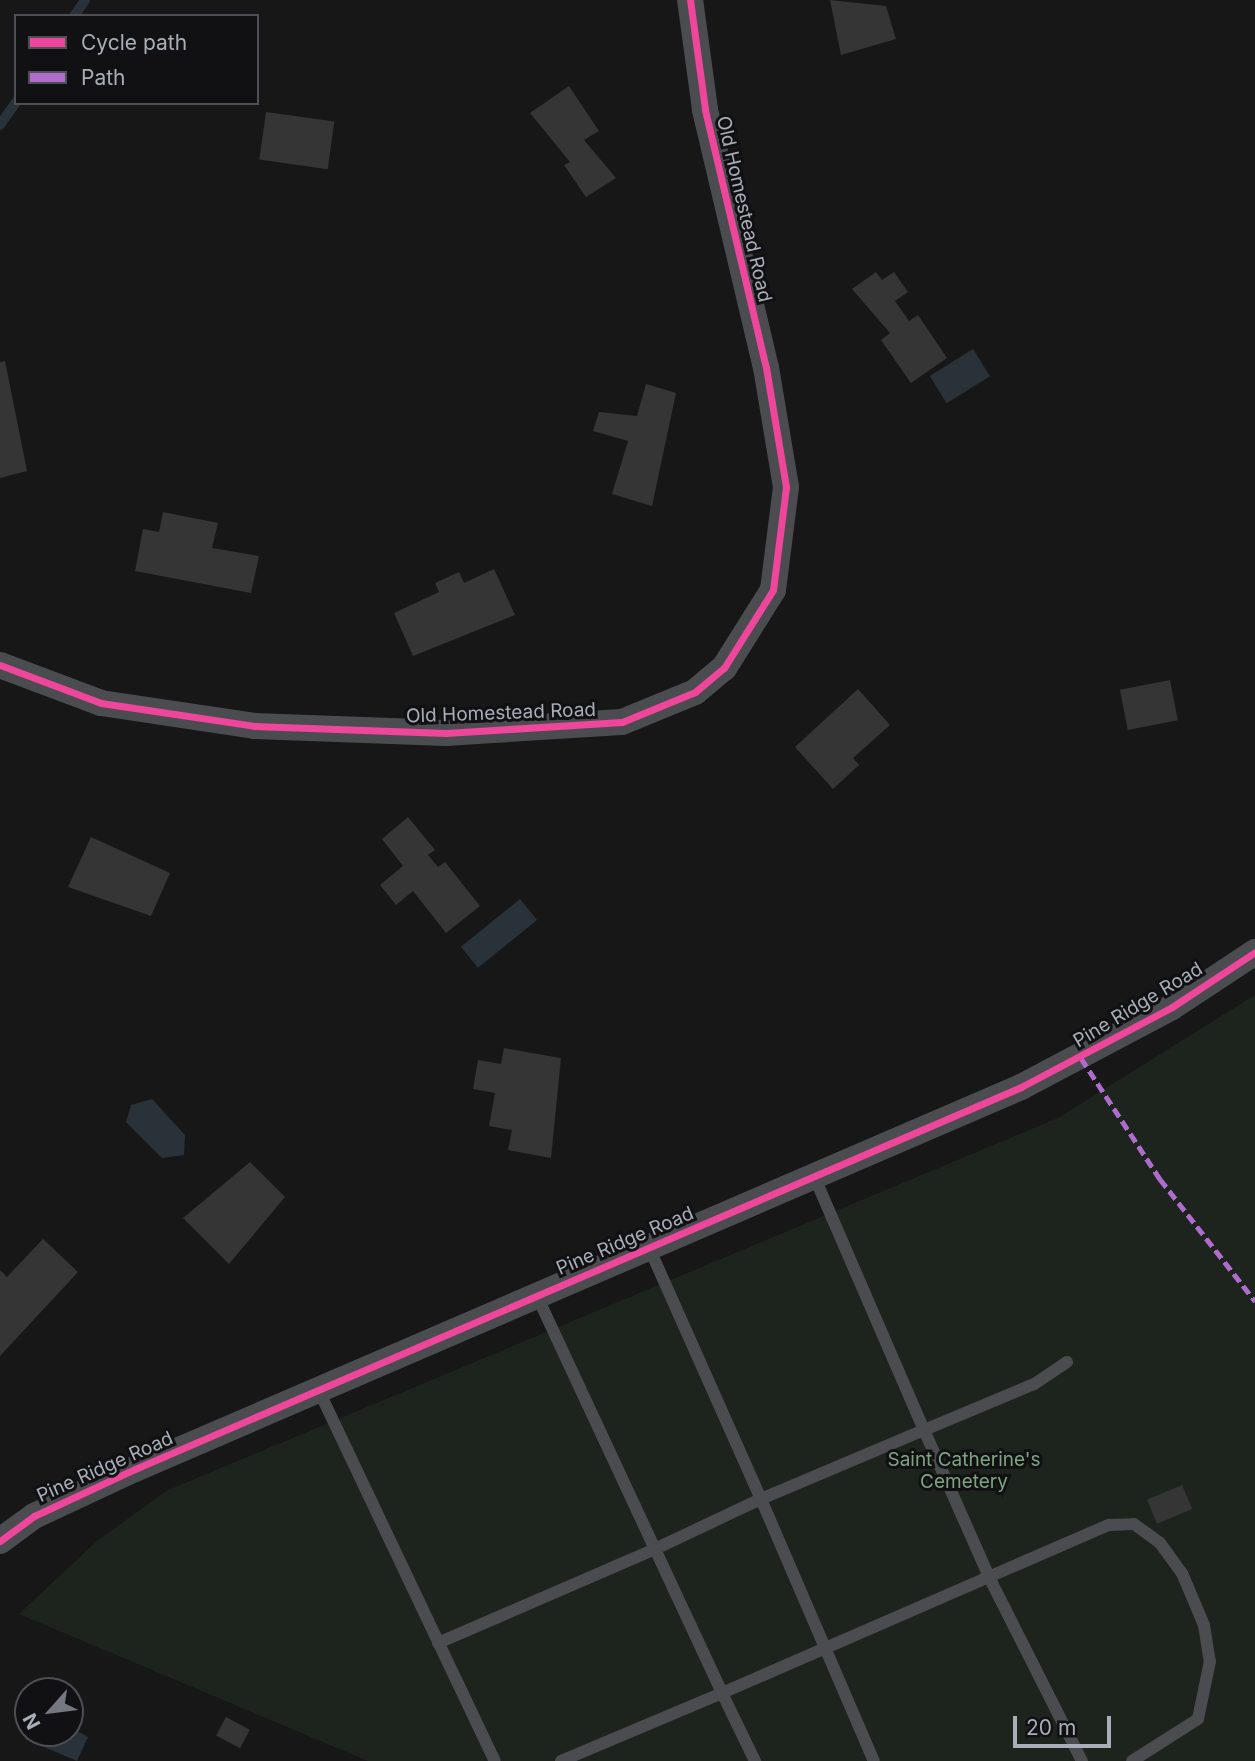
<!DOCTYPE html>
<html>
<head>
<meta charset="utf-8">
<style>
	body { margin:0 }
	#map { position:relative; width:1255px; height:1761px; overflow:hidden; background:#171717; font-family:Inter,sans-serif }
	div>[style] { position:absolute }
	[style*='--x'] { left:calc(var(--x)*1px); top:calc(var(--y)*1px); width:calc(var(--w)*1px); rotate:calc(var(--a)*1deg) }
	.green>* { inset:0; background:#1d241e }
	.water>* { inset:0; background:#2a3239; transform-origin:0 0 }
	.stream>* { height:10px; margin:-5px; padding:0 5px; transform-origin:5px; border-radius:5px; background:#2a3239 }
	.building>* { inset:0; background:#353536; transform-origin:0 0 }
	.lane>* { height:12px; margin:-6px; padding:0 6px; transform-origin:6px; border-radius:6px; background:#4b4c50 }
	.street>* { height:26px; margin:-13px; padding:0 13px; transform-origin:13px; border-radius:13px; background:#4b4c50 }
	.quiet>* { height:5px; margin-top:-2.5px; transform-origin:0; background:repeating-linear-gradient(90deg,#b06ccc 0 10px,transparent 0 15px) }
	.cycleway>* { height:7px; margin:-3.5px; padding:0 3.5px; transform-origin:3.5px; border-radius:3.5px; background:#ed469a }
	span { translate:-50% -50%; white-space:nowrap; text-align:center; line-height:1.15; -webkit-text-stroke:6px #111113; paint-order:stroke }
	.street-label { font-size:19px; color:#a8adb8 }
	.park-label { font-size:19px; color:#7fa381 }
	.legend { position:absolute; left:14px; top:14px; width:245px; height:91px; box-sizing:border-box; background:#111113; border:2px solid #4d4f55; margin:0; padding:9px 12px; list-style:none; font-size:21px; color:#a8adb8 }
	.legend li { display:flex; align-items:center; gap:14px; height:35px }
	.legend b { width:35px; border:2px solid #4d4f55 }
	.north { position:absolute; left:14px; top:1677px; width:70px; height:70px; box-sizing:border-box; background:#111113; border:2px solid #4d4f55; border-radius:50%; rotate:242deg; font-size:19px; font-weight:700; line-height:28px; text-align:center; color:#a8adb8 }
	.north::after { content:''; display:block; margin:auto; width:24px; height:32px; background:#757880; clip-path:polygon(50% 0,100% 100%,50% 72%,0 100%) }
	.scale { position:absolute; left:1013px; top:1716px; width:98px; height:32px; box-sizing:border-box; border:4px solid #a8adb8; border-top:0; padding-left:9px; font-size:21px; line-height:24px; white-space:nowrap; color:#a8adb8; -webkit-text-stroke:5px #111113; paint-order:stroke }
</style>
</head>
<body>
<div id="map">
	<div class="green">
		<i style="clip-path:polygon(1255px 995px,1255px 1761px,368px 1761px,19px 1614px,97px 1541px,166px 1491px,1058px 1118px)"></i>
	</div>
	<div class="water">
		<i style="left:973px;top:349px;width:32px;height:51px;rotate:58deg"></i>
		<i style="left:520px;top:899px;width:27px;height:76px;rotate:51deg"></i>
		<i style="clip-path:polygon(152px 1099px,185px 1135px,184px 1155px,162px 1158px,126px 1122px,131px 1105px)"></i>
		<i style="clip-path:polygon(70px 1727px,88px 1737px,77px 1761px,25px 1739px,28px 1731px,70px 1733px)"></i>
	</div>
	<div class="stream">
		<i style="--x:74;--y:16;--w:19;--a:-55"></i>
		<i style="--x:0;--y:125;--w:28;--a:-55"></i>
	</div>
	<div class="building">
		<i style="clip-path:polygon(830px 0,886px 6px,896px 39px,841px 55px)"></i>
		<i style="clip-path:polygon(569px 86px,599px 131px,584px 140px,616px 178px,586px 197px,564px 165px,570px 162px,530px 113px)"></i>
		<i style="left:266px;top:112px;width:69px;height:48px;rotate:8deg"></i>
		<i style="clip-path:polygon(876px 272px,882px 280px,894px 272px,908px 292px,895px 301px,909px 321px,918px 315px,947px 358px,911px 383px,881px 340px,890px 333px,852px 289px)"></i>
		<i style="clip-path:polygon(5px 361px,27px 471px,0 478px,0 362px)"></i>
		<i style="clip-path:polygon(646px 384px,676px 393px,652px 506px,612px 494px,628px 441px,593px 431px,599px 412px,637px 416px)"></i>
		<i style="clip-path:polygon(163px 512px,218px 523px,212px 548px,259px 556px,251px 593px,135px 571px,143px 529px,159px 532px)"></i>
		<i style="clip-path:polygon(494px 569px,515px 615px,413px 656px,394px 613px,439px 592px,435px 583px,459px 572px,464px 583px)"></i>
		<i style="left:1170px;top:680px;width:41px;height:51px;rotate:79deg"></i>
		<i style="clip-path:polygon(858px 689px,890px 725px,853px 758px,859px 765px,833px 789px,795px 747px)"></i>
		<i style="clip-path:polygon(408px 817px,435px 850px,428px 855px,438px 867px,445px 862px,480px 906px,446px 933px,413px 891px,396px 905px,380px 885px,403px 866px,382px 839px)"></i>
		<i style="clip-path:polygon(91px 837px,170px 873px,151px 916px,68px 887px)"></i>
		<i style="clip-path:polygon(504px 1048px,561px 1058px,551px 1158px,508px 1150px,512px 1130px,489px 1126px,495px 1093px,473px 1089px,478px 1060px,501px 1064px)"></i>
		<i style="clip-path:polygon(250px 1162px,285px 1197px,229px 1264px,183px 1218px)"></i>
		<i style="clip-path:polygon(43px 1239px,78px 1272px,0 1356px,0 1270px,7px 1277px)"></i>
		<i style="left:1182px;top:1485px;width:26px;height:38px;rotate:67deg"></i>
		<i style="left:226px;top:1717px;width:27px;height:21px;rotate:28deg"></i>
	</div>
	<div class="lane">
		<i style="--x:814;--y:1176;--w:277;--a:66.6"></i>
		<i style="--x:924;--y:1430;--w:177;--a:157.1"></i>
		<i style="--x:761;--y:1499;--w:285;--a:66.7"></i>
		<i style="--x:537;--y:1296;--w:279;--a:65"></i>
		<i style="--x:655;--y:1549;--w:117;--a:-25.3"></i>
		<i style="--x:761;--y:1499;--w:276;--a:-114"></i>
		<i style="--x:1067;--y:1362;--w:40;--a:146"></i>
		<i style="--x:1034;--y:1384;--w:119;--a:157.3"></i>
		<i style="--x:924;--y:1430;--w:161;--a:66.1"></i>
		<i style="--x:989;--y:1577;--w:206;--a:63.2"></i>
		<i style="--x:320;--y:1393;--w:407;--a:64.6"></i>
		<i style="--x:438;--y:1643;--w:236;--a:-23.4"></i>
		<i style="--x:655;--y:1549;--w:159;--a:65"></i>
		<i style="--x:722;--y:1693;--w:422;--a:-23.5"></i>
		<i style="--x:1109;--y:1525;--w:25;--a:-2"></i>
		<i style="--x:1134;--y:1524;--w:32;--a:36"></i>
		<i style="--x:1160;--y:1543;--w:37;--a:54"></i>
		<i style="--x:1182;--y:1573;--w:56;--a:67.1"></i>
		<i style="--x:1204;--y:1625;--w:36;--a:81"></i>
		<i style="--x:1210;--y:1661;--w:59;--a:101.7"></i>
		<i style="--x:1198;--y:1719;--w:78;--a:147.5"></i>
		<i style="--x:561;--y:1761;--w:175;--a:-22.9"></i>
		<i style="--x:722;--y:1693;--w:76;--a:64.1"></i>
	</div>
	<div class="street">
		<i style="--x:0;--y:665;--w:108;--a:20.6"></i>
		<i style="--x:101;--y:703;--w:155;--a:8.5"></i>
		<i style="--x:254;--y:726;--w:192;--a:2.1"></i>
		<i style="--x:446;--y:733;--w:176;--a:-3.6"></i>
		<i style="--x:622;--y:722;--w:79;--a:-22.3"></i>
		<i style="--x:695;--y:692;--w:38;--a:-40"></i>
		<i style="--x:724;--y:668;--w:92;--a:-57.9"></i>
		<i style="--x:773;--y:590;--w:104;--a:-82.8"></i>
		<i style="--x:786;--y:487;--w:121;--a:-99.5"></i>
		<i style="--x:766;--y:368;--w:266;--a:-103.3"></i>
		<i style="--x:705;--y:109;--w:110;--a:-97.8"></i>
		<i style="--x:0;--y:1541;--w:42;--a:-36.3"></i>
		<i style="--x:34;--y:1516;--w:111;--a:-25"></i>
		<i style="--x:135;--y:1469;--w:965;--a:-23.32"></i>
		<i style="--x:1021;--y:1087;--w:171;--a:-27.9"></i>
		<i style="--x:1172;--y:1007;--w:100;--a:-33.5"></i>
	</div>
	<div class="quiet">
		<i style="--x:1081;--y:1058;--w:145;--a:56.9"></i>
		<i style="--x:1160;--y:1179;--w:155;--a:52.1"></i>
	</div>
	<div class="cycleway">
		<i style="--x:0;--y:665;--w:108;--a:20.6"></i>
		<i style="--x:101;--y:703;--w:155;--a:8.5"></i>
		<i style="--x:254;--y:726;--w:192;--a:2.1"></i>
		<i style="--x:446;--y:733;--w:176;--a:-3.6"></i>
		<i style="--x:622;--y:722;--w:79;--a:-22.3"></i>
		<i style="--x:695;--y:692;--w:38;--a:-40"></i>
		<i style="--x:724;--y:668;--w:92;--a:-57.9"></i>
		<i style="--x:773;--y:590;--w:104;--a:-82.8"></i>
		<i style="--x:786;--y:487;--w:121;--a:-99.5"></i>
		<i style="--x:766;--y:368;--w:266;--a:-103.3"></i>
		<i style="--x:705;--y:109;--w:110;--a:-97.8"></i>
		<i style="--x:0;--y:1541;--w:42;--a:-36.3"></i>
		<i style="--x:34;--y:1516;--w:111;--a:-25"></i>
		<i style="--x:135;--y:1469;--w:965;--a:-23.32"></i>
		<i style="--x:1021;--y:1087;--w:171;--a:-27.9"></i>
		<i style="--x:1172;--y:1007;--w:100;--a:-33.5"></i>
	</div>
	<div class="street-label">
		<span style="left:744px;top:209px;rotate:77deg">Old Homestead Road</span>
		<span style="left:501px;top:713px;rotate:-2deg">Old Homestead Road</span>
		<span style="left:1138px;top:1005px;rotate:-31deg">Pine Ridge Road</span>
		<span style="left:625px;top:1241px;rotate:-23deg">Pine Ridge Road</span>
		<span style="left:105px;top:1467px;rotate:-24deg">Pine Ridge Road</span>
	</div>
	<div class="park-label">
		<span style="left:964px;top:1471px">Saint Catherine's<br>Cemetery</span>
	</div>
	<ul class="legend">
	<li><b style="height:9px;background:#ed469a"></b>Cycle path</li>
	<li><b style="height:9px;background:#b06ccc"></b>Path</li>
	</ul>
	<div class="north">N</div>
	<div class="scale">20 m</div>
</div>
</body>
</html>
